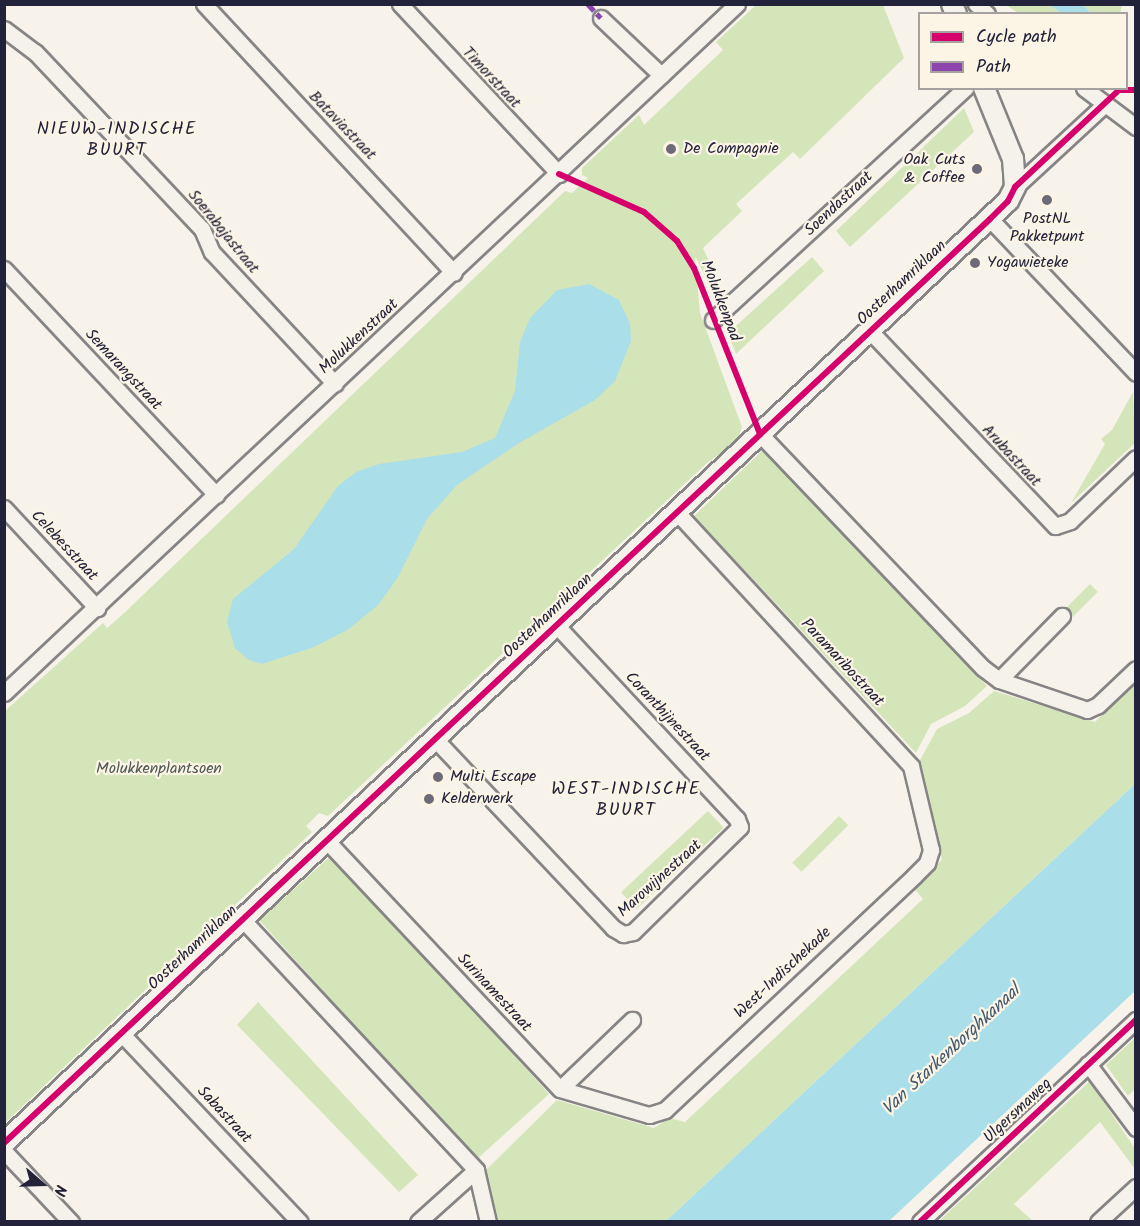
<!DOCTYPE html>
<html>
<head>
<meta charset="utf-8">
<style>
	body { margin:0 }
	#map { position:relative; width:1140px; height:1226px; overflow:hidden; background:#f7f3ea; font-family:Kalam,sans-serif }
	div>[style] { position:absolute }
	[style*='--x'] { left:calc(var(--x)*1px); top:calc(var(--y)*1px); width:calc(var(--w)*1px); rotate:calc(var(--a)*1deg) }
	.green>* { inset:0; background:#d5e5ba; transform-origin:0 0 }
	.water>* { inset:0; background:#aadee9 }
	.roads { filter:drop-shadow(2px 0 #868485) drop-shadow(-2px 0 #868485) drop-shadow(0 2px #868485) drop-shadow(0 -2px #868485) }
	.minor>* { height:15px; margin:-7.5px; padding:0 7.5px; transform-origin:7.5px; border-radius:7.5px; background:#f5f2ec }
	.tertiary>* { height:20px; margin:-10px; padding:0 10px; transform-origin:10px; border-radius:10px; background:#f5f2ec }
	.quiet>* { height:4.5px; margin-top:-2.25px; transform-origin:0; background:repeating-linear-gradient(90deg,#8e44ad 0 9px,transparent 0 13.5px) }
	.cycleway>* { height:6px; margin:-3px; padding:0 3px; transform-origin:3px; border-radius:3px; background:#d6006c }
	.dots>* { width:16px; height:16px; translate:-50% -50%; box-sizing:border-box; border:3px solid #fcf5e5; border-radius:50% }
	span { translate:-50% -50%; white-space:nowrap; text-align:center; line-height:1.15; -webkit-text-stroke:4.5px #fcf5e5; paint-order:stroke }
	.street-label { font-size:16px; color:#22223b }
	.poi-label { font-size:16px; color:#22223b }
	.left { translate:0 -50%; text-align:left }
	.right { translate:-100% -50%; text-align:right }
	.park-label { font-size:16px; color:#4f5955 }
	.neighbourhood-label { font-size:18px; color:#22223b; letter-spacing:1.5px }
	.water-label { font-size:18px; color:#41586f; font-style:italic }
	.frame { position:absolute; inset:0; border:6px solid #22223b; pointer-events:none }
	.legend { position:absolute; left:918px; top:12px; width:210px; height:78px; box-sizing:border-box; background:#fcf5e5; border:2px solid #a5a1a1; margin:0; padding:8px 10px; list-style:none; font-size:18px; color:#22223b }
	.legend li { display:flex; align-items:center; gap:12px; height:30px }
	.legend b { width:30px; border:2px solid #a5a1a1 }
	.north { position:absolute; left:12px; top:1154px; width:60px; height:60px; -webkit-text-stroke:4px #fcf5e5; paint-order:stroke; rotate:110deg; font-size:16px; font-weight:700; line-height:24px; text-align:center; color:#22223b }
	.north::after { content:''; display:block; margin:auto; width:21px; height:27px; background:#22223b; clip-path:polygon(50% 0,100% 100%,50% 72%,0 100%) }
</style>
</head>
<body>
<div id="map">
	<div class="green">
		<i style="clip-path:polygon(756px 5px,883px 5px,904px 58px,800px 159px,793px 152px,736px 204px,742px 211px,703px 248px,721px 287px,714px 295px,695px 256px,700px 313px,742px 427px,737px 441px,707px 463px,328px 816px,319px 813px,306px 826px,312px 832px,5px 1123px,5px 711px,103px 623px,107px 628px,121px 616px,565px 191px,572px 193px,588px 178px,582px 175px,582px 168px,639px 115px,644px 125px,723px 50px,716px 42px)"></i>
		<i style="clip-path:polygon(1006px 5px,1049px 5px,1061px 13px,1018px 13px)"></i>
		<i style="clip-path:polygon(1083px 5px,1122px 5px,1120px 14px,1091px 13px)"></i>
		<i style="clip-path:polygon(964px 108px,974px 132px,850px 247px,836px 231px)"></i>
		<i style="clip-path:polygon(812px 257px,824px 271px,736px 354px,728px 333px)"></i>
		<i style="clip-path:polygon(1133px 392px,1135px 443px,1071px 503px,1105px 444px,1101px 439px,1112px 430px)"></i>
		<i style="clip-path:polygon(764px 449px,987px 686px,965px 706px,931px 724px,916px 753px,694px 516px)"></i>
		<i style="left:1090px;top:584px;width:11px;height:36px;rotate:45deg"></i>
		<i style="clip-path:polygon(1135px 683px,1135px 784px,666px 1221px,498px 1221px,486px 1170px,557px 1100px,654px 1128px,670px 1118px,685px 1122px,923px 899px,913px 887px,942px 860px,918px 764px,937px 729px,969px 713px,994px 691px,1095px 722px)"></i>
		<i style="left:708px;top:811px;width:23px;height:119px;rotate:47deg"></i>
		<i style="left:839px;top:816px;width:13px;height:66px;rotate:45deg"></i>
		<i style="left:333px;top:854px;width:323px;height:99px;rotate:48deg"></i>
		<i style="clip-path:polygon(258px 1002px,418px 1175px,399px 1192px,237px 1025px)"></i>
		<i style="clip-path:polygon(1135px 1038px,1135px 1089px,1128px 1096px,1106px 1065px)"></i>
		<i style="clip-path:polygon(1090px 1081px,1135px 1149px,1135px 1169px,1100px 1122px,1014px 1204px,1033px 1221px,939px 1221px)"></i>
	</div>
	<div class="water">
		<i style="clip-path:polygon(1049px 5px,1083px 5px,1091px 13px,1061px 13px)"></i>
		<i style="clip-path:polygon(589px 284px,619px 300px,630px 324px,631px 341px,615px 381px,595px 400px,519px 443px,457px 485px,427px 519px,398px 577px,378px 605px,349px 629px,314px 647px,262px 664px,249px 660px,235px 648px,227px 622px,233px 599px,294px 549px,338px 486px,356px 472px,379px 464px,462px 452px,495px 438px,515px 391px,520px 342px,530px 318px,557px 290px)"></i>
		<i style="clip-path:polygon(1135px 784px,1135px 991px,889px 1221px,666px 1221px)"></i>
	</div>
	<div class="roads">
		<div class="minor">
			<i style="--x:204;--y:4;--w:367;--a:47.1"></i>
			<i style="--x:400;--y:4;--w:233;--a:46.9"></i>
			<i style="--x:976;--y:4;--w:15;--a:42"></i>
			<i style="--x:601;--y:18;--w:83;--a:43.5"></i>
			<i style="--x:4;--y:29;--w:39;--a:37"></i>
			<i style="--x:35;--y:52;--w:243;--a:46.7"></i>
			<i style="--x:202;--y:229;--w:25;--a:67"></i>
			<i style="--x:212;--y:252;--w:180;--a:47"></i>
			<i style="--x:1084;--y:88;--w:65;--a:36.9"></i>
			<i style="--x:1015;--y:187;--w:122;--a:-42.7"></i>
			<i style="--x:990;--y:219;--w:212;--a:46.5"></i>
			<i style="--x:4;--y:269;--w:310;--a:46.8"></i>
			<i style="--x:713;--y:320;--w:343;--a:-42.6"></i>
			<i style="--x:870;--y:331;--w:269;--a:46.5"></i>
			<i style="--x:1055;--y:526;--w:16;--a:-18"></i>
			<i style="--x:1070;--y:521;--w:91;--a:-43.7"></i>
			<i style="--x:760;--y:434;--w:323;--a:46.4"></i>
			<i style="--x:983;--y:668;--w:20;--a:37"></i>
			<i style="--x:999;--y:680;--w:93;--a:18.8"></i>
			<i style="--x:1087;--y:710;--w:12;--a:-24"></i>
			<i style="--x:1098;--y:705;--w:52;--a:-43.5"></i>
			<i style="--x:4;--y:508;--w:137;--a:47.1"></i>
			<i style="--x:999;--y:680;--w:90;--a:-45.5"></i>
			<i style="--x:4;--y:693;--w:1006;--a:-43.23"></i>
			<i style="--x:435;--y:739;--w:260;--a:46.7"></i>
			<i style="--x:613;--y:928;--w:12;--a:31"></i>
			<i style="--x:623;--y:934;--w:10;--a:-11"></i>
			<i style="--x:633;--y:932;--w:150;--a:-44.5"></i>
			<i style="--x:740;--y:827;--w:9;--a:-111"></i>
			<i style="--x:737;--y:819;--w:264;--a:-133"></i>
			<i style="--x:327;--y:841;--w:340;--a:46.8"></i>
			<i style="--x:560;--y:1089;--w:93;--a:16.3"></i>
			<i style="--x:649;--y:1115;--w:17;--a:-17"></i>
			<i style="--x:665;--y:1110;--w:342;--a:-43.2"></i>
			<i style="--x:914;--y:876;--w:18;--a:-45"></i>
			<i style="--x:927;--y:863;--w:14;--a:-73"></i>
			<i style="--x:931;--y:850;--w:86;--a:-103.4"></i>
			<i style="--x:911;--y:766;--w:345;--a:-132.7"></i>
			<i style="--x:243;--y:920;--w:342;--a:47"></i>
			<i style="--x:476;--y:1170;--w:53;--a:77"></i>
			<i style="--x:121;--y:1033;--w:260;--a:46.6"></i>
			<i style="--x:1088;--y:1064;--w:80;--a:53.1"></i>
			<i style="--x:560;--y:1089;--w:100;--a:-43.8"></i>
			<i style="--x:4;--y:1151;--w:98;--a:46.7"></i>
			<i style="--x:418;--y:1222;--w:78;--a:-41.9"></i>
			<i style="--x:920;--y:1222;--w:296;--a:-43.1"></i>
			<i style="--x:1098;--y:1222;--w:52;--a:-42.6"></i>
		</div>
		<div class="tertiary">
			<i style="--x:952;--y:4;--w:11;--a:68"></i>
			<i style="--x:4;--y:1143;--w:1377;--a:-43.18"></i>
			<i style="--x:1008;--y:201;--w:16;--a:-63"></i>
			<i style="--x:1015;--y:187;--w:28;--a:-94"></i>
			<i style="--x:1013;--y:159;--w:77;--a:-112.2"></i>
		</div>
	</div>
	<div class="quiet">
		<i style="--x:588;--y:4;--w:19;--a:47"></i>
	</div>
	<div class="cycleway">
		<i style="--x:559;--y:174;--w:93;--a:24.1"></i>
		<i style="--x:644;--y:212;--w:44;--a:41.3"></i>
		<i style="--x:677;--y:241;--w:32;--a:58"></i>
		<i style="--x:694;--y:268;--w:179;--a:68.3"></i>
		<i style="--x:4;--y:1143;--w:1351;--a:-43.14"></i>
		<i style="--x:990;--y:219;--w:25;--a:-45"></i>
		<i style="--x:1008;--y:201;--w:16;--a:-63"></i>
		<i style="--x:1015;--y:187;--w:142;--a:-43"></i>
		<i style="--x:1119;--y:90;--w:17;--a:0"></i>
		<i style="--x:920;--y:1222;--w:296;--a:-43.1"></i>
	</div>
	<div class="dots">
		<i style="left:671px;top:149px;background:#6d6b78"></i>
		<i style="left:977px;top:169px;background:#6d6b78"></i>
		<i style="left:1047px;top:200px;background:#6d6b78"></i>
		<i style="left:975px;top:263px;background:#6d6b78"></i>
		<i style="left:438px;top:777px;background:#6d6b78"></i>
		<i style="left:429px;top:799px;background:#6d6b78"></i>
	</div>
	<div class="street-label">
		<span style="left:491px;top:78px;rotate:47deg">Timorstraat</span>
		<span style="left:342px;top:126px;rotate:46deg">Bataviastraat</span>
		<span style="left:839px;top:204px;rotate:-43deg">Soendastraat</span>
		<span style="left:223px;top:232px;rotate:51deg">Soerabajastraat</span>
		<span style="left:902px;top:283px;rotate:-43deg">Oosterhamriklaan</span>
		<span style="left:720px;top:301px;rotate:69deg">Molukkenpad</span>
		<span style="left:359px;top:337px;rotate:-43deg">Molukkenstraat</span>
		<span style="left:123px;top:370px;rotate:47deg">Semarangstraat</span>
		<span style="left:1011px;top:456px;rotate:47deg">Arubastraat</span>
		<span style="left:64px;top:546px;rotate:47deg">Celebesstraat</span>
		<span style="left:548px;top:616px;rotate:-43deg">Oosterhamriklaan</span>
		<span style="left:842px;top:663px;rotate:47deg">Paramaribostraat</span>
		<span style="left:667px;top:717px;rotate:47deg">Coranthijnestraat</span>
		<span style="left:660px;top:879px;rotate:-42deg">Marowijnestraat</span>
		<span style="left:193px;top:948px;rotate:-43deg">Oosterhamriklaan</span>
		<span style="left:783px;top:973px;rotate:-43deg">West-Indischekade</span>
		<span style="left:494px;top:993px;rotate:47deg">Surinamestraat</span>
		<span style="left:1018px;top:1111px;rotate:-43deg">Ulgersmaweg</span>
		<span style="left:224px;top:1115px;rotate:47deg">Sabastraat</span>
	</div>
	<div class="poi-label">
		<span class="left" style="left:683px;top:149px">De Compagnie</span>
		<span class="right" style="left:965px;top:169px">Oak Cuts<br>&amp; Coffee</span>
		<span style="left:1047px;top:228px">PostNL<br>Pakketpunt</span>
		<span class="left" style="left:987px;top:263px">Yogawieteke</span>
		<span class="left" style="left:450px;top:777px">Multi Escape</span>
		<span class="left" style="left:441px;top:799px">Kelderwerk</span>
	</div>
	<div class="park-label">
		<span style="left:159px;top:769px">Molukkenplantsoen</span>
	</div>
	<div class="neighbourhood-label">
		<span style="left:117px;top:141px">NIEUW-INDISCHE<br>BUURT</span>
		<span style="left:626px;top:801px">WEST-INDISCHE<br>BUURT</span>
	</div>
	<div class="water-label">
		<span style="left:952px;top:1051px;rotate:-43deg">Van Starkenborghkanaal</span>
	</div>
	<div class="frame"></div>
	<ul class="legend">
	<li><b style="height:8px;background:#d6006c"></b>Cycle path</li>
	<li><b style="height:8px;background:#8e44ad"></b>Path</li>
	</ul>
	<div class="north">N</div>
</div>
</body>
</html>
